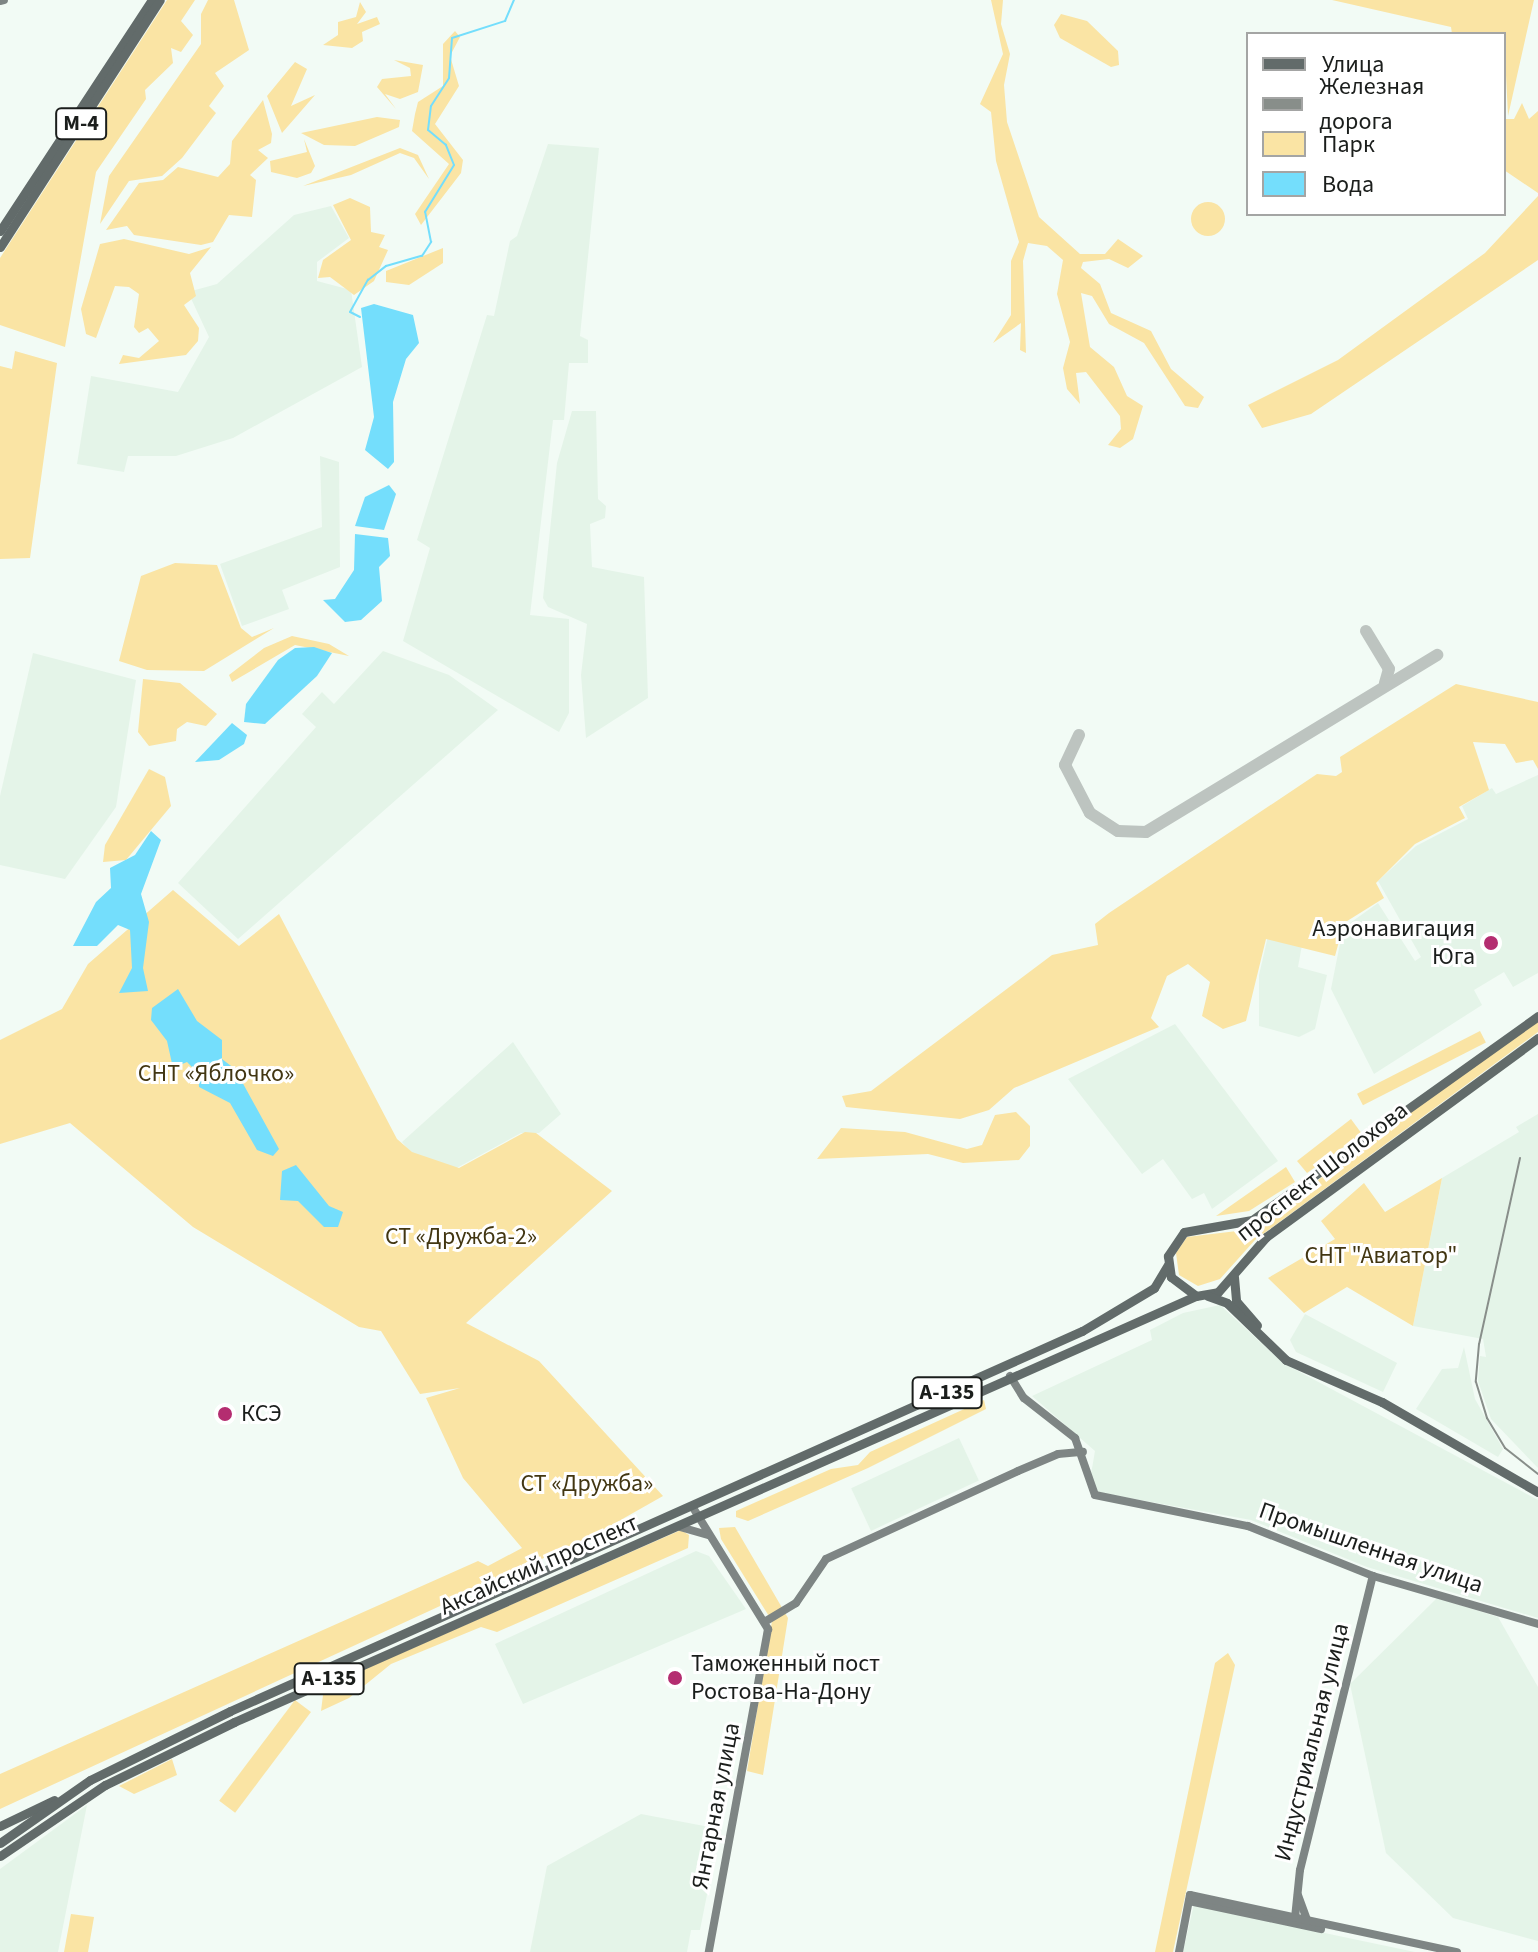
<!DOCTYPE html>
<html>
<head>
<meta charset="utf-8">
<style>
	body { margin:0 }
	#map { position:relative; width:1538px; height:1952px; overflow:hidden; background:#f2fbf5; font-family:"Source Sans 3",sans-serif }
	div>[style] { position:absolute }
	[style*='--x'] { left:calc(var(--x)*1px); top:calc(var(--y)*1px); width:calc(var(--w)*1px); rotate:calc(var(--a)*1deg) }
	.built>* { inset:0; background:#e4f4e8; transform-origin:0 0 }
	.green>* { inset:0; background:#fae4a4; transform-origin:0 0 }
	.round { border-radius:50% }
	.water>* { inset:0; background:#74defc }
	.stream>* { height:2px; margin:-1px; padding:0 1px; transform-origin:1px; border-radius:1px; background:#74defc }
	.taxiway>* { height:12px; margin:-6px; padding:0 6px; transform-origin:6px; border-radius:6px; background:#bdc4c0 }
	.secondary>* { height:8px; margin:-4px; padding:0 4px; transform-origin:4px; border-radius:4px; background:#7e8584 }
	.primary>* { height:9px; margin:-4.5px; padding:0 4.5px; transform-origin:4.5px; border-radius:4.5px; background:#626b6a }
	.rail>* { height:2px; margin:-1px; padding:0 1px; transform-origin:1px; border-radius:1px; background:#888e8a }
	.dots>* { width:22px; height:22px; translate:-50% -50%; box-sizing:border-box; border:4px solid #fff; border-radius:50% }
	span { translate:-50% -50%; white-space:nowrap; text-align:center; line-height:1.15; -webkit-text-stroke:6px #fff; paint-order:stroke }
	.shield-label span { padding:2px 6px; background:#fff; border:2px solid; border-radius:6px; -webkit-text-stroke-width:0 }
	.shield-label { font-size:22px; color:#1b1e1c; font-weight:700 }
	.poi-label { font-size:24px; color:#1b1e1c }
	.right { translate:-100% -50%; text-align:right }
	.left { translate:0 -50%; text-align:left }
	.park-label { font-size:24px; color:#423612 }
	.street-label { font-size:24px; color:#1b1e1c }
	.legend { position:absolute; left:1246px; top:32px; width:260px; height:184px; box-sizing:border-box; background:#fff; border:2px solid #a4a5a4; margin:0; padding:10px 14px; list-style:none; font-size:24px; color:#1b1e1c }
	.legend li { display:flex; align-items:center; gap:16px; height:40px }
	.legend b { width:40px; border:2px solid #a4a5a4 }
</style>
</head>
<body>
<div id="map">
	<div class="built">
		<i style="clip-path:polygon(548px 144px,599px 148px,580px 336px,588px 340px,588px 363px,569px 363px,564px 420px,553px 420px,530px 615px,569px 619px,569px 713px,559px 732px,403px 641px,430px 548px,417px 540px,487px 315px,494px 316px,510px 241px,517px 236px)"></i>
		<i style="clip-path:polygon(331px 206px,349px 238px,317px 262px,317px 281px,351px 290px,362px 367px,233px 438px,176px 456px,128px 456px,124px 472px,77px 464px,91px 376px,178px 392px,209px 337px,188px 292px,217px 284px,294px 215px)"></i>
		<i style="clip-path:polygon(572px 411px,596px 411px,598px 499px,606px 506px,605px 518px,590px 524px,592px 567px,644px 577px,648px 698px,586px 738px,581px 675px,587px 624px,548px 607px,543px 598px,557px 463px)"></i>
		<i style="clip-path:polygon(320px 456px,339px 462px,340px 567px,282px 590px,289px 609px,242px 626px,220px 564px,322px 527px)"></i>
		<i style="clip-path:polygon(383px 651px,449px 675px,498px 710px,238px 939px,178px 883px,316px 727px,302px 714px,322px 692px,334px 704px)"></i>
		<i style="clip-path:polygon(33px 653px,136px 680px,116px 807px,65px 879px,0 865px,0 796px)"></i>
		<i style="clip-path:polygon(1538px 775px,1538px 973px,1513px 987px,1504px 972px,1474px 990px,1482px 1005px,1374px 1074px,1331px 989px,1343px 928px,1378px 903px,1415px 961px,1421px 957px,1378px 881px,1416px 846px,1468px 819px,1462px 806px,1492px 788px,1496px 794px)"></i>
		<i style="clip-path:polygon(1268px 936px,1302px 945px,1298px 967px,1327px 975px,1315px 1029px,1299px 1037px,1259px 1026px,1259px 975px)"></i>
		<i style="clip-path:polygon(1175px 1024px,1278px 1161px,1212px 1209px,1204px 1193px,1192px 1199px,1163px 1159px,1142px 1174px,1068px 1079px)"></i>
		<i style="clip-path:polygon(513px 1042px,561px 1114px,539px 1133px,521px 1133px,453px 1170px,413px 1155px,402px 1142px)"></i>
		<i style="clip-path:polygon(1538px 1114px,1538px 1468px,1491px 1419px,1478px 1381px,1480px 1356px,1486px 1357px,1483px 1339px,1413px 1326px,1442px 1178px,1519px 1132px,1516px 1127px)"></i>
		<i style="clip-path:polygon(1220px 1305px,1283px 1363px,1538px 1500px,1538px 1618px,1367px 1567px,1251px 1520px,1096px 1492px,1090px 1480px,1095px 1451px,1032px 1396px,1152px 1340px,1150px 1330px,1183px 1313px)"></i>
		<i style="clip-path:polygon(1305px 1314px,1397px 1363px,1383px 1392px,1296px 1352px,1290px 1340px)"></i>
		<i style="clip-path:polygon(1464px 1347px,1475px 1399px,1503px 1449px,1498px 1457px,1416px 1409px,1442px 1369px,1458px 1368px)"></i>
		<i style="left:959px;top:1438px;width:47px;height:119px;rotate:65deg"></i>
		<i style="clip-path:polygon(696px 1551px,709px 1556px,746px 1609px,523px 1704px,495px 1644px)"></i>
		<i style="clip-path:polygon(1437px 1598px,1498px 1617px,1538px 1687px,1538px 1941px,1453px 1918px,1386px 1853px,1350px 1684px)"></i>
		<i style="clip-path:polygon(87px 1805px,58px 1952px,0 1952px,0 1869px)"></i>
		<i style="clip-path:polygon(641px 1814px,720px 1829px,700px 1930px,691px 1930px,687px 1952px,530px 1952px,547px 1866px)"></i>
		<i style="clip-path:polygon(1194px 1904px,1334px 1935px,1415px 1952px,1183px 1952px)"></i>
	</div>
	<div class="green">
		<i style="clip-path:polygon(167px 0,195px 0,181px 21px,193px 35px,181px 52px,171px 48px,173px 63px,145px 90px,146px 99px,96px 172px,65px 347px,0 325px,0 258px)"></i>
		<i style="clip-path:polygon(208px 0,234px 0,249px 50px,215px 73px,224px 86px,209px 106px,216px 113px,182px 158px,162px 176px,129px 181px,100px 224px,109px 176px,201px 44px,201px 14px)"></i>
		<i style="clip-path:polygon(991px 0,1003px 0,1001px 24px,1010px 54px,1004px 85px,1007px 122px,1039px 217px,1080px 254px,1105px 254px,1118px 239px,1143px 256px,1128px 268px,1109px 259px,1083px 262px,1081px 268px,1100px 284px,1111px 313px,1151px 331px,1171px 369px,1204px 397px,1198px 408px,1185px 406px,1144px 343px,1109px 324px,1092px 296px,1081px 293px,1090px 347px,1114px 367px,1127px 396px,1143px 406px,1133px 439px,1120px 448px,1108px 445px,1121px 429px,1120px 416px,1086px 372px,1076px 373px,1080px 404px,1067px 389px,1063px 368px,1070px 342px,1057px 294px,1063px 260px,1047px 246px,1028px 243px,1023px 261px,1026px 353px,1020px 350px,1021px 323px,993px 343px,1011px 315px,1011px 261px,1019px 242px,996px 161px,991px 112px,980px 104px,1003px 54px)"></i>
		<i style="clip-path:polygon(1332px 0,1534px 0,1508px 116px,1504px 34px,1452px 34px,1451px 27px)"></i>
		<i style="clip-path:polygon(360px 2px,366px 12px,357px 24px,377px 17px,380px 24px,362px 32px,363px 41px,352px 48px,323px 45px,338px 35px,338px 22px,356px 17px)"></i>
		<i style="clip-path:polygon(1061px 14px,1087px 21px,1118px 51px,1119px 65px,1111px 67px,1060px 38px,1054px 25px)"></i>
		<i style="clip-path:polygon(455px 31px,460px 37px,450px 56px,459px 86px,435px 124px,463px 160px,461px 173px,421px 225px,415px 214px,449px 164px,412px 131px,415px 114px,418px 102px,443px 86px,443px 44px)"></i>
		<i style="clip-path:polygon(394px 60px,423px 65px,418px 92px,400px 99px,385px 94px,396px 109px,377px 87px,382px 79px,411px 76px,410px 68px)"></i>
		<i style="clip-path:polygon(295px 62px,307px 69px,291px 106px,315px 95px,282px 133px,267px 96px)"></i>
		<i style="clip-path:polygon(263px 100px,272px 134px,271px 143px,258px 150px,268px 158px,250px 175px,256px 180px,252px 217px,229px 215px,213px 242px,201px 245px,134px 235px,127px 226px,106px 230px,139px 183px,163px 180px,178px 167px,218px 177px,230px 164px,232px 141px)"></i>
		<i style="clip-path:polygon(1522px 103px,1529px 119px,1538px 111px,1538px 193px,1504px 170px,1504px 119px,1514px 119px)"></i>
		<i style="clip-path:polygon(377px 117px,400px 120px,399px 127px,355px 146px,324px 145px,301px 133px)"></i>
		<i style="clip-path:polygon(304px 139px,315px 166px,311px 173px,297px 178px,271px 172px,270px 161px,307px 152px)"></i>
		<i style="clip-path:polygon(400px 148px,418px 155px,429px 179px,414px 158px,400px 153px,351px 175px,303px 186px)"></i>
		<i style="clip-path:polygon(1538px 196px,1538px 260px,1311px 414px,1262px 428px,1248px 405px,1338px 360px,1485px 253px)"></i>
		<i style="clip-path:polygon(350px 198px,370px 207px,371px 232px,385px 235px,379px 247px,388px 250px,374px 281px,354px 295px,330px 277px,318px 278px,323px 260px,351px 240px,333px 205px)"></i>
		<i class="round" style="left:1191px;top:202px;width:34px;height:34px"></i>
		<i style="clip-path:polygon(124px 239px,189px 254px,211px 247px,190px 273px,196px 296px,184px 305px,199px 328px,198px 341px,186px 355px,119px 364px,123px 355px,139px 358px,159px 341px,148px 328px,139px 333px,134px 327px,139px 294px,129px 287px,115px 286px,96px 338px,86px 334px,81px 309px,100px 244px)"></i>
		<i style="clip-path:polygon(443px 248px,443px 263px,409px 285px,386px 282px,386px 271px)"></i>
		<i style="clip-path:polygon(15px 351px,57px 363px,30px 558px,0 559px,0 366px,12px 369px)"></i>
		<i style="clip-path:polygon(175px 563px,217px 565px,241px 628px,252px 637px,274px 628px,204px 671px,147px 670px,119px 661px,141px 576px)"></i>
		<i style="clip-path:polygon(292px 636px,329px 644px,349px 656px,295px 645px,232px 682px,229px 675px,264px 648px)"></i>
		<i style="clip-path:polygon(143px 679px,180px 683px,217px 714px,206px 726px,187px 722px,177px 729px,176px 741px,149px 746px,138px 732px)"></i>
		<i style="clip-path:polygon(1456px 684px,1538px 702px,1538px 769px,1533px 760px,1516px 763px,1505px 744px,1473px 742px,1489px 790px,1459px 807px,1465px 818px,1415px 844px,1376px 883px,1384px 898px,1344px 923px,1335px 956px,1266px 939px,1246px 1021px,1223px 1029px,1202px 1016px,1210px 982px,1188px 964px,1167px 976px,1151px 1018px,1159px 1027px,1014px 1088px,989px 1110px,960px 1119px,846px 1107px,842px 1096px,871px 1091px,1052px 955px,1098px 945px,1095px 924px,1109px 913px,1317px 774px,1336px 776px,1342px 772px,1340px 757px)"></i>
		<i style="clip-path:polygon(149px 769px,165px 777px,171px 806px,126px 860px,103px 862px,105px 845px)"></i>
		<i style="clip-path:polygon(173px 890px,239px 946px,279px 914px,397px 1139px,412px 1152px,459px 1168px,525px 1132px,536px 1133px,612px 1191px,466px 1323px,539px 1361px,663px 1496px,596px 1534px,0 1809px,0 1774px,478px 1561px,488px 1566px,522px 1548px,463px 1478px,426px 1398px,460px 1388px,420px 1394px,381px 1331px,359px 1327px,193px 1227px,70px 1123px,0 1144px,0 1040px,62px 1009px,88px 964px)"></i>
		<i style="clip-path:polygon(1538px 1018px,1538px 1032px,1255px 1240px,1220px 1279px,1198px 1286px,1179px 1275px,1176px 1253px,1187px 1237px,1237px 1231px,1280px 1208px)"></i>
		<i style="left:1480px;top:1031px;width:13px;height:138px;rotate:63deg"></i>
		<i style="clip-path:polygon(1016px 1112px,1030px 1126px,1030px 1146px,1019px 1160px,963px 1163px,928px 1154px,817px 1159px,841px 1128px,905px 1132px,967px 1149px,982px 1145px,995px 1115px)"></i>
		<i style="clip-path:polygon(1351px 1119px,1362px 1134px,1307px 1173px,1297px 1161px)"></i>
		<i style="clip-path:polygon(1286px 1167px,1295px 1182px,1249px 1211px,1216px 1216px)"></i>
		<i style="clip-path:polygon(1442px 1178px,1413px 1326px,1347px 1287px,1304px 1313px,1268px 1278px,1335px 1239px,1321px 1221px,1364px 1183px,1385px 1212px)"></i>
		<i style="clip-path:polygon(984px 1400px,986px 1409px,868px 1468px,748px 1521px,736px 1517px,736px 1511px,831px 1469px,858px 1465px,870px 1452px)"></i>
		<i style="clip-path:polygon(735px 1527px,788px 1618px,763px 1775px,747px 1771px,772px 1621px,721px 1539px,719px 1528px)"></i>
		<i style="clip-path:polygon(681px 1530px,689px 1535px,688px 1548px,497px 1632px,481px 1627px,391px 1664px,349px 1698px,321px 1711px,324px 1687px)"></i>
		<i style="clip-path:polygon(1228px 1653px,1235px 1665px,1173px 1952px,1155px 1952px,1215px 1663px)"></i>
		<i style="left:295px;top:1700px;width:20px;height:126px;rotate:37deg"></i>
		<i style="clip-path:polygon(172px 1759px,177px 1775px,134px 1794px,119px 1786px)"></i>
		<i style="clip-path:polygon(71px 1914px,94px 1917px,88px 1952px,64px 1952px)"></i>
	</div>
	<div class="water">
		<i style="clip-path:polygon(374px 304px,413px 315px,419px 343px,406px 359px,393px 402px,394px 462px,388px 469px,365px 450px,374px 417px,361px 308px)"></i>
		<i style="clip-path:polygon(389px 485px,396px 494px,384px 530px,355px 526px,365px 497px)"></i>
		<i style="clip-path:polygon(355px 534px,388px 538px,390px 556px,379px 567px,382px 601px,361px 620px,345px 622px,323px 600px,335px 599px,354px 570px)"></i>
		<i style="clip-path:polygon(314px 647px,332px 653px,317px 676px,265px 724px,244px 722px,246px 704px,278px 660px,295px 648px)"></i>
		<i style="clip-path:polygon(232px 723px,247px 735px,244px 744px,219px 760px,195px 762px)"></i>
		<i style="clip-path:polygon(151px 831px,161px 840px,141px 894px,149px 922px,143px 968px,148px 991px,119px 993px,132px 968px,130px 930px,118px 925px,97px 946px,73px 946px,96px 902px,111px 888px,110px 868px,135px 855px)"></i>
		<i style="clip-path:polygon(178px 989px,197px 1021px,222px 1040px,222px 1059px,235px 1069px,279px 1149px,273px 1156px,257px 1150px,230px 1103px,199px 1087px,198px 1073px,187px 1062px,173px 1068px,167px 1041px,151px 1020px,152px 1008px)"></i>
		<i style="clip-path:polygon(296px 1165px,329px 1206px,343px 1212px,338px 1227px,324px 1227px,298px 1201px,280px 1200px,282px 1171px)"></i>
	</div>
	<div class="stream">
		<i style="--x:360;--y:317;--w:11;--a:-153"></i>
		<i style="--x:350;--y:312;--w:37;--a:-61"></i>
		<i style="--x:368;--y:280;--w:23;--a:-38"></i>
		<i style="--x:386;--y:266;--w:37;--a:-16"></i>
		<i style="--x:422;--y:256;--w:17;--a:-57"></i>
		<i style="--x:431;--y:242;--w:31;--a:-101"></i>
		<i style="--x:425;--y:212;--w:55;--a:-58.3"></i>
		<i style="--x:454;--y:165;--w:22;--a:-112"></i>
		<i style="--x:446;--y:145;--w:23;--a:-140"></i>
		<i style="--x:428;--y:130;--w:24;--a:-83"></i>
		<i style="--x:431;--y:106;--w:33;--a:-57"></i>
		<i style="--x:449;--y:78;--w:40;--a:-85.7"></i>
		<i style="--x:452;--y:38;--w:56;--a:-17.8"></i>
		<i style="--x:505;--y:21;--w:23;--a:-67"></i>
	</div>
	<div class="taxiway">
		<i style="--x:1366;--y:631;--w:44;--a:58.8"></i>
		<i style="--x:1389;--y:669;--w:15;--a:106"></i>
		<i style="--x:1079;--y:735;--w:33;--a:115"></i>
		<i style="--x:1065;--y:765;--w:54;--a:62.5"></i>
		<i style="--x:1090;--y:813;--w:33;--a:33"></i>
		<i style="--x:1118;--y:831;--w:28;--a:2"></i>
		<i style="--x:1146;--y:832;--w:341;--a:-31.3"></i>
	</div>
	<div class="secondary">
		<i style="--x:0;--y:1;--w:4;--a:-14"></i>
		<i style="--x:1010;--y:1376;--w:26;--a:58"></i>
		<i style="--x:1024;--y:1398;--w:65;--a:38.1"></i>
		<i style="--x:1075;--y:1438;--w:60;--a:70.7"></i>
		<i style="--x:1095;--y:1495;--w:156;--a:11.5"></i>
		<i style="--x:1248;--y:1526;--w:135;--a:21.8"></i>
		<i style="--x:1373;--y:1576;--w:172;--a:16.2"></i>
		<i style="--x:692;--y:1506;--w:145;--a:58.3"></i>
		<i style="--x:768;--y:1629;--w:328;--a:100.4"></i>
		<i style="--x:680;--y:1527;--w:29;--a:16"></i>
		<i style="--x:766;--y:1621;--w:35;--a:-31"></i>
		<i style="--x:796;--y:1603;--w:53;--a:-55.7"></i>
		<i style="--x:826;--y:1559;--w:211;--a:-24.6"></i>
		<i style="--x:1018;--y:1471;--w:43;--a:-23"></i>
		<i style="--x:1058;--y:1454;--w:25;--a:-5"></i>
		<i style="--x:1298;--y:1895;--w:27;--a:70"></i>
		<i style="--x:1189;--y:1901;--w:135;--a:12"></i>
		<i style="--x:1295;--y:1918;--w:48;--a:-84.1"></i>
		<i style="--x:1300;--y:1870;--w:303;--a:-76.1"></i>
		<i style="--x:1179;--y:1952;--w:58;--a:-79.1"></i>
		<i style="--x:1190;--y:1895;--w:273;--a:12.1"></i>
	</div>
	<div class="primary">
		<i style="--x:0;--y:231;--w:277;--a:-56.7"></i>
		<i style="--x:0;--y:247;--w:294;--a:-57.1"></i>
		<i style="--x:1538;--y:1016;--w:351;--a:144.5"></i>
		<i style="--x:1252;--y:1220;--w:69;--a:170"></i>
		<i style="--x:1184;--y:1232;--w:29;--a:124"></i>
		<i style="--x:1168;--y:1256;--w:21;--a:82"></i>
		<i style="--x:1171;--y:1277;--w:31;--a:37"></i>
		<i style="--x:1196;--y:1296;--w:22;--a:-10"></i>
		<i style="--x:1218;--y:1292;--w:73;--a:-48.9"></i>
		<i style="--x:1266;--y:1237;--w:337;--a:-36.2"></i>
		<i style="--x:1234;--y:1277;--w:24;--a:85"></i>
		<i style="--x:1236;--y:1301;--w:32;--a:49"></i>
		<i style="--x:1208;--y:1296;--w:20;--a:20"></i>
		<i style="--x:1227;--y:1303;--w:82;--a:44"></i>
		<i style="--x:1286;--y:1360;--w:105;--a:23.6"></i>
		<i style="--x:1382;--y:1402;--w:180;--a:30"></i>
		<i style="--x:0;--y:1826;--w:60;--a:-25.7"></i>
		<i style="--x:0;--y:1843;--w:110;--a:-35"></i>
		<i style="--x:90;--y:1780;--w:156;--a:-26.2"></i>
		<i style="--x:230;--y:1711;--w:933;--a:-24.04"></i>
		<i style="--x:1082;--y:1331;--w:84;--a:-30.8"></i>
		<i style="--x:1154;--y:1288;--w:27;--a:-59"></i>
		<i style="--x:0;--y:1856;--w:127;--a:-34.1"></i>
		<i style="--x:105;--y:1785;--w:144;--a:-26"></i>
		<i style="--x:234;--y:1722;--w:1052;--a:-23.89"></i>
	</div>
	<div class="rail">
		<i style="--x:1520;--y:1158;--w:190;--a:102.4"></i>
		<i style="--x:1479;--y:1344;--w:38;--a:95"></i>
		<i style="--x:1476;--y:1382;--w:38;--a:73"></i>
		<i style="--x:1487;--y:1418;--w:35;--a:59"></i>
		<i style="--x:1505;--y:1448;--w:42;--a:38.2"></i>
	</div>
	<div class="dots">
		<i style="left:1491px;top:943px;background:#b42d70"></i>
		<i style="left:225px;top:1414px;background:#b42d70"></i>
		<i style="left:675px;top:1678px;background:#b42d70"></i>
	</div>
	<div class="shield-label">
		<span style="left:81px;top:124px">М-4</span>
		<span style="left:947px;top:1393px">А-135</span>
		<span style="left:329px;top:1679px">А-135</span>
	</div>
	<div class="poi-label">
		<span class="right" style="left:1475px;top:943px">Аэронавигация<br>Юга</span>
		<span class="left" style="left:241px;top:1414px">КСЭ</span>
		<span class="left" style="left:691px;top:1678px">Таможенный пост<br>Ростова-На-Дону</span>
	</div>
	<div class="park-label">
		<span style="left:216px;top:1074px">СНТ «Яблочко»</span>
		<span style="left:461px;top:1237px">СТ «Дружба-2»</span>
		<span style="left:1381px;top:1256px">СНТ "Авиатор"</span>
		<span style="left:587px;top:1484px">СТ «Дружба»</span>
	</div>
	<div class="street-label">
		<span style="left:1322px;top:1172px;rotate:-38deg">проспект Шолохова</span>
		<span style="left:1371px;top:1548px;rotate:19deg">Промышленная улица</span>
		<span style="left:539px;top:1565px;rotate:-24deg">Аксайский проспект</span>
		<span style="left:1312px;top:1742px;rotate:-76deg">Индустриальная улица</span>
		<span style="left:716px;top:1806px;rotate:-79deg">Янтарная улица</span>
	</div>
	<ul class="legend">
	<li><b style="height:10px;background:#626b6a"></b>Улица</li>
	<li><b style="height:10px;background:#888e8a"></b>Железная дорога</li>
	<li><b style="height:22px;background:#fae4a4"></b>Парк</li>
	<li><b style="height:22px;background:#74defc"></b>Вода</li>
	</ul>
</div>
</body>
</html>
